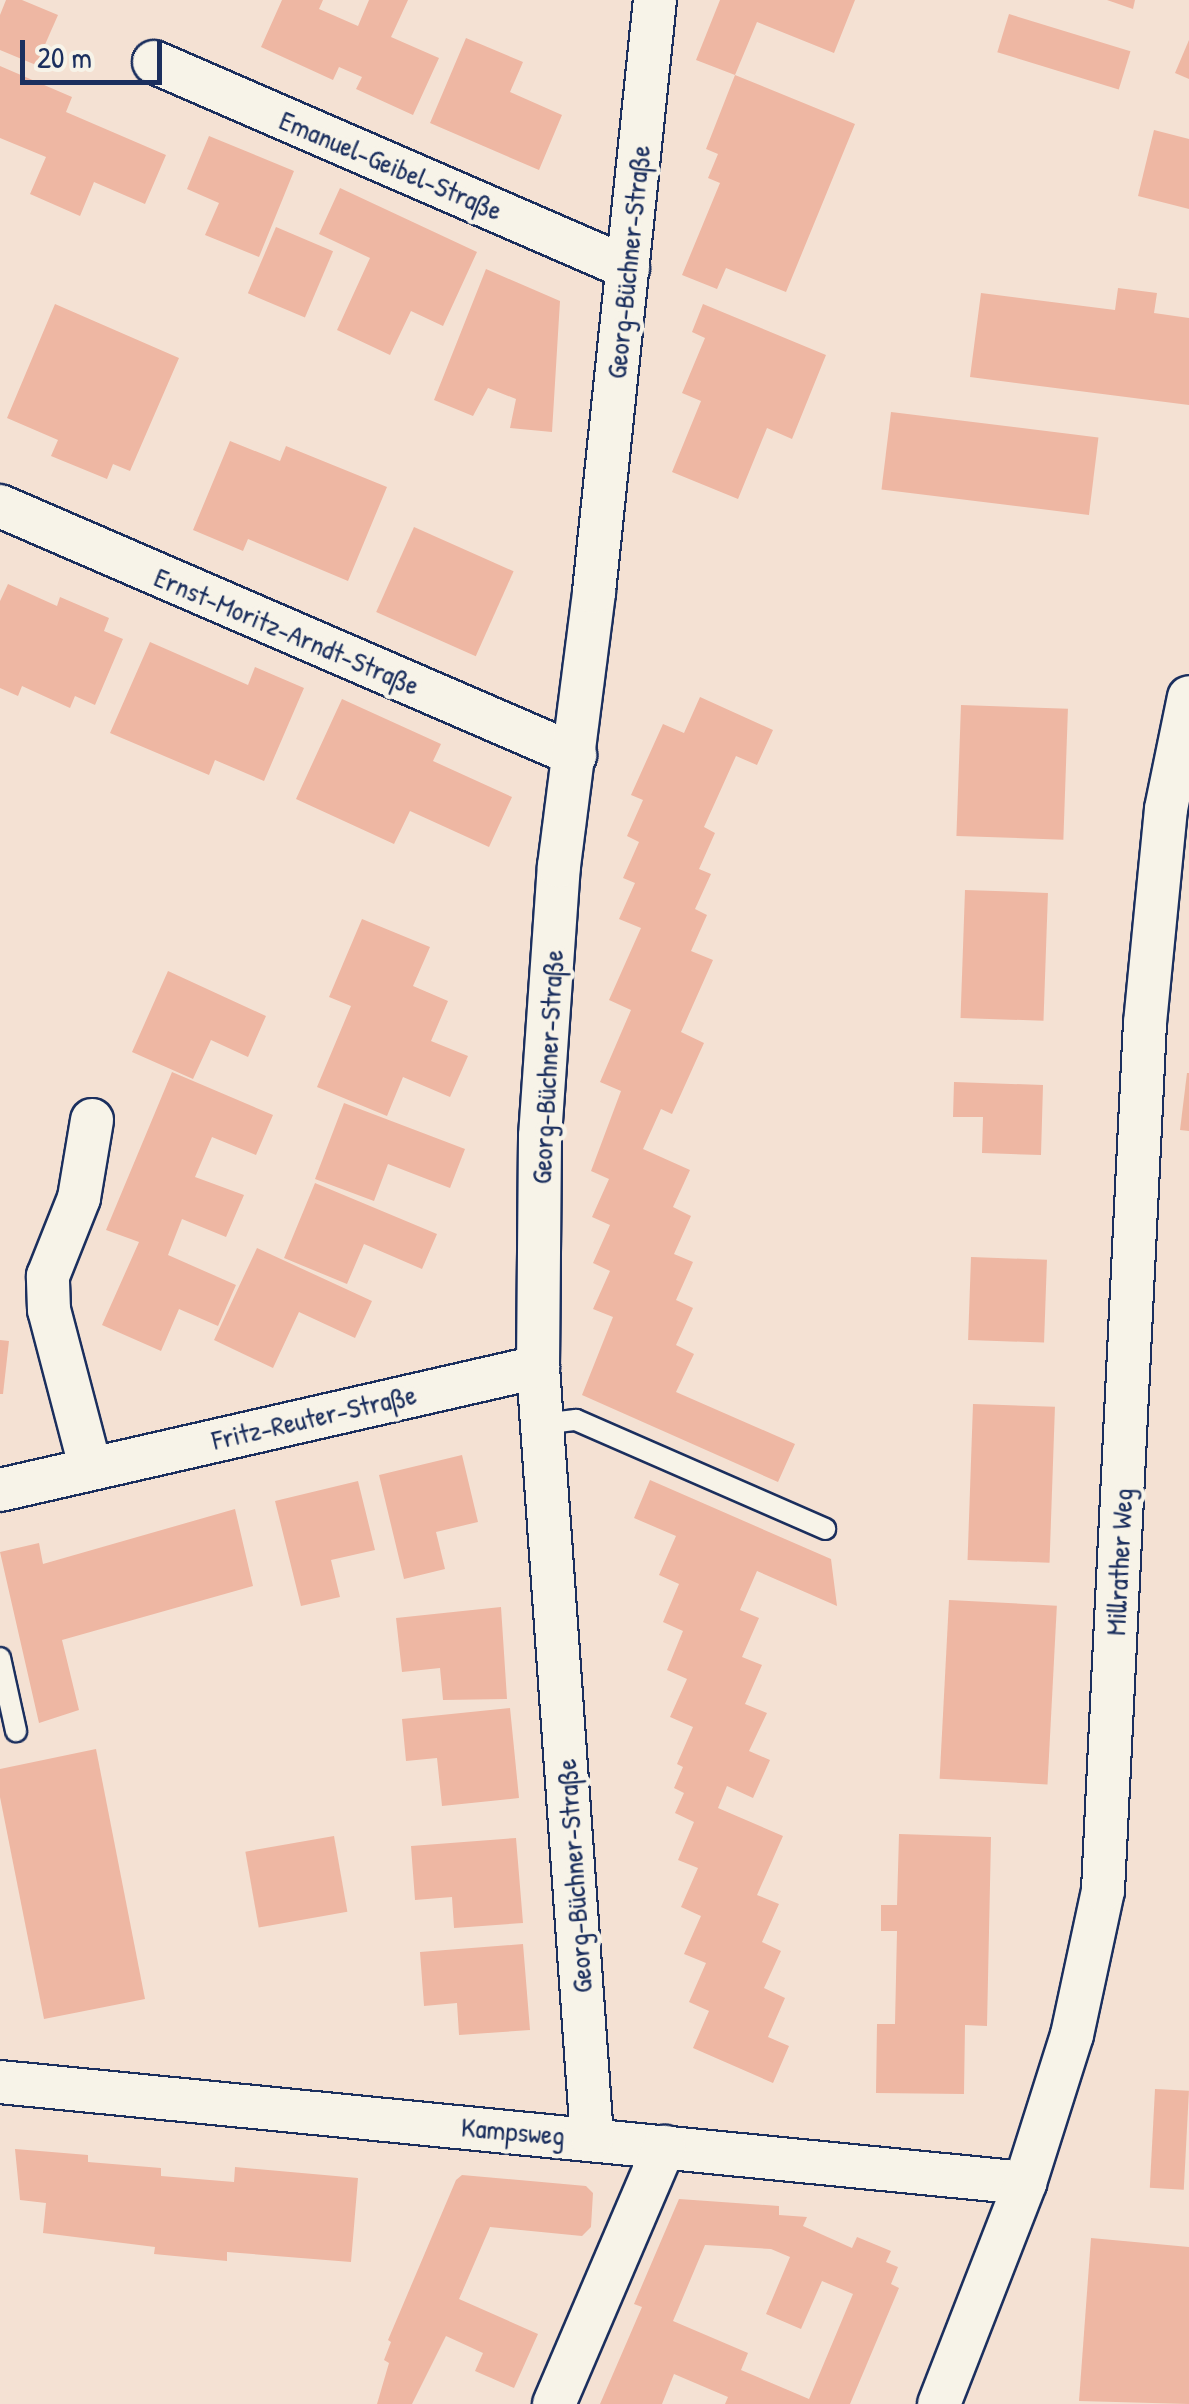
<!DOCTYPE html>
<html>
<head>
<meta charset="utf-8">
<style>
	body { margin:0 }
	#map { position:relative; width:1189px; height:2404px; overflow:hidden; background:#f4e1d3; font-family:"Patrick Hand",sans-serif }
	div>[style] { position:absolute }
	[style*='--x'] { left:calc(var(--x)*1px); top:calc(var(--y)*1px); width:calc(var(--w)*1px); rotate:calc(var(--a)*1deg) }
	.building>* { inset:0; background:#eeb7a3; transform-origin:0 0 }
	.roads { filter:drop-shadow(2px 0 #1b2f5e) drop-shadow(-2px 0 #1b2f5e) drop-shadow(0 2px #1b2f5e) drop-shadow(0 -2px #1b2f5e) }
	.lane>* { height:20px; margin:-10px; padding:0 10px; transform-origin:10px; border-radius:10px; background:#f7f3e8 }
	.street>* { height:42px; margin:-21px; padding:0 21px; transform-origin:21px; border-radius:21px; background:#f7f3e8 }
	span { translate:-50% -50%; white-space:nowrap; text-align:center; line-height:1.15; -webkit-text-stroke:9px #f7f3e8; paint-order:stroke }
	.street-label { font-size:28px; color:#1b2f5e }
	.scale { position:absolute; left:20px; top:40px; width:142px; height:45px; box-sizing:border-box; border:5px solid #1b2f5e; border-top:0; padding-left:12px; font-size:30px; line-height:35px; white-space:nowrap; color:#1b2f5e; -webkit-text-stroke:8px #f7f3e8; paint-order:stroke }
</style>
</head>
<body>
<div id="map">
	<div class="building">
		<i style="clip-path:polygon(6px 0,22px 0,58px 15px,36px 65px,0 50px,0 15px)"></i>
		<i style="clip-path:polygon(282px 0,323px 0,319px 9px,358px 26px,369px 0,408px 0,391px 37px,439px 58px,413px 115px,356px 89px,362px 77px,339px 67px,333px 80px,261px 47px)"></i>
		<i style="clip-path:polygon(720px 0,855px 0,834px 53px,757px 22px,735px 75px,855px 124px,786px 292px,726px 268px,717px 289px,682px 275px,720px 183px,708px 178px,718px 154px,706px 149px,735px 75px,696px 60px)"></i>
		<i style="clip-path:polygon(1107px 0,1135px 0,1133px 9px)"></i>
		<i style="left:1009px;top:14px;width:127px;height:40px;rotate:17deg"></i>
		<i style="clip-path:polygon(466px 38px,523px 62px,510px 92px,562px 115px,539px 170px,430px 123px)"></i>
		<i style="clip-path:polygon(1189px 40px,1189px 79px,1175px 73px)"></i>
		<i style="clip-path:polygon(0 66px,72px 97px,66px 112px,166px 155px,145px 204px,94px 182px,80px 216px,30px 194px,46px 157px,0 138px)"></i>
		<i style="clip-path:polygon(1154px 130px,1189px 139px,1189px 209px,1138px 196px)"></i>
		<i style="clip-path:polygon(209px 136px,294px 171px,259px 257px,205px 235px,219px 203px,187px 189px)"></i>
		<i style="clip-path:polygon(340px 188px,477px 252px,443px 326px,411px 311px,390px 355px,337px 330px,370px 258px,319px 234px)"></i>
		<i style="left:276px;top:227px;width:62px;height:72px;rotate:23deg"></i>
		<i style="clip-path:polygon(486px 269px,560px 301px,552px 432px,510px 428px,516px 399px,488px 388px,473px 416px,434px 400px)"></i>
		<i style="clip-path:polygon(1118px 288px,1157px 293px,1154px 313px,1189px 318px,1189px 405px,970px 377px,981px 293px,1115px 310px)"></i>
		<i style="clip-path:polygon(55px 304px,179px 358px,130px 471px,113px 464px,107px 479px,51px 456px,58px 440px,7px 418px)"></i>
		<i style="clip-path:polygon(703px 304px,826px 355px,792px 439px,767px 428px,738px 499px,672px 472px,701px 401px,682px 393px,705px 338px,692px 332px)"></i>
		<i style="left:891px;top:412px;width:209px;height:78px;rotate:7deg"></i>
		<i style="clip-path:polygon(230px 441px,280px 461px,286px 446px,387px 487px,348px 581px,248px 539px,243px 551px,193px 530px)"></i>
		<i style="left:414px;top:527px;width:109px;height:93px;rotate:24deg"></i>
		<i style="clip-path:polygon(8px 584px,57px 606px,60px 597px,109px 618px,104px 631px,123px 639px,95px 705px,75px 696px,70px 708px,22px 686px,18px 696px,0 688px,0 601px)"></i>
		<i style="clip-path:polygon(150px 642px,248px 685px,255px 667px,304px 688px,264px 781px,215px 760px,209px 775px,110px 733px)"></i>
		<i style="clip-path:polygon(700px 697px,773px 730px,757px 765px,736px 756px,704px 827px,715px 833px,699px 869px,711px 874px,695px 909px,707px 915px,691px 951px,713px 960px,681px 1032px,704px 1043px,672px 1114px,661px 1109px,643px 1149px,690px 1170px,673px 1207px,691px 1216px,674px 1254px,693px 1262px,676px 1300px,693px 1308px,676px 1345px,694px 1354px,676px 1392px,795px 1444px,778px 1482px,582px 1395px,613px 1317px,593px 1309px,610px 1271px,593px 1263px,610px 1225px,592px 1217px,609px 1179px,591px 1171px,621px 1091px,600px 1082px,631px 1010px,609px 1000px,641px 928px,619px 919px,635px 883px,623px 878px,639px 842px,627px 836px,643px 800px,631px 795px,663px 724px,684px 733px)"></i>
		<i style="clip-path:polygon(342px 699px,441px 744px,433px 761px,512px 797px,489px 847px,410px 811px,394px 844px,296px 799px)"></i>
		<i style="left:961px;top:705px;width:107px;height:131px;rotate:2deg"></i>
		<i style="left:965px;top:890px;width:83px;height:128px;rotate:2deg"></i>
		<i style="clip-path:polygon(362px 919px,430px 947px,413px 986px,448px 1001px,431px 1041px,468px 1056px,450px 1097px,403px 1077px,387px 1116px,317px 1087px,351px 1006px,329px 997px)"></i>
		<i style="clip-path:polygon(168px 971px,266px 1016px,248px 1057px,211px 1040px,193px 1079px,132px 1052px)"></i>
		<i style="clip-path:polygon(172px 1072px,273px 1115px,256px 1155px,212px 1137px,195px 1177px,244px 1195px,226px 1237px,182px 1219px,168px 1255px,236px 1285px,218px 1326px,179px 1309px,161px 1351px,102px 1325px,139px 1242px,106px 1230px)"></i>
		<i style="clip-path:polygon(1187px 1073px,1189px 1073px,1189px 1131px,1180px 1130px)"></i>
		<i style="clip-path:polygon(954px 1082px,1043px 1085px,1041px 1155px,982px 1153px,983px 1117px,953px 1117px)"></i>
		<i style="clip-path:polygon(344px 1103px,465px 1149px,450px 1188px,388px 1164px,374px 1201px,315px 1179px)"></i>
		<i style="clip-path:polygon(315px 1183px,437px 1234px,422px 1269px,364px 1244px,347px 1284px,284px 1258px)"></i>
		<i style="clip-path:polygon(257px 1248px,372px 1301px,355px 1338px,299px 1312px,273px 1368px,214px 1340px)"></i>
		<i style="left:971px;top:1257px;width:76px;height:83px;rotate:2deg"></i>
		<i style="clip-path:polygon(0 1340px,9px 1341px,3px 1394px,0 1394px)"></i>
		<i style="left:973px;top:1404px;width:82px;height:156px;rotate:2deg"></i>
		<i style="clip-path:polygon(462px 1455px,478px 1522px,436px 1532px,445px 1569px,404px 1579px,379px 1475px)"></i>
		<i style="clip-path:polygon(650px 1480px,831px 1559px,837px 1606px,757px 1571px,740px 1610px,759px 1618px,742px 1657px,762px 1665px,745px 1704px,767px 1713px,749px 1751px,770px 1760px,753px 1798px,727px 1786px,718px 1808px,783px 1836px,757px 1895px,779px 1904px,762px 1942px,781px 1951px,764px 1988px,785px 1998px,768px 2037px,789px 2046px,773px 2083px,693px 2048px,709px 2011px,689px 2002px,706px 1963px,684px 1954px,701px 1916px,681px 1907px,698px 1868px,678px 1860px,694px 1822px,675px 1813px,684px 1793px,674px 1788px,683px 1767px,677px 1764px,693px 1727px,670px 1717px,687px 1679px,667px 1670px,683px 1631px,663px 1622px,679px 1584px,659px 1575px,676px 1536px,634px 1518px)"></i>
		<i style="clip-path:polygon(358px 1481px,375px 1550px,331px 1560px,340px 1597px,301px 1606px,275px 1501px)"></i>
		<i style="clip-path:polygon(235px 1509px,253px 1586px,62px 1640px,79px 1710px,39px 1723px,0 1552px,39px 1543px,43px 1564px)"></i>
		<i style="left:949px;top:1600px;width:108px;height:179px;rotate:3deg"></i>
		<i style="clip-path:polygon(501px 1607px,507px 1699px,443px 1700px,440px 1668px,402px 1672px,396px 1618px)"></i>
		<i style="clip-path:polygon(510px 1708px,519px 1798px,442px 1806px,437px 1758px,406px 1761px,402px 1719px)"></i>
		<i style="clip-path:polygon(96px 1749px,145px 1999px,44px 2019px,0 1797px,0 1769px)"></i>
		<i style="clip-path:polygon(899px 1834px,991px 1837px,987px 2026px,965px 2025px,964px 2094px,876px 2093px,877px 2024px,895px 2024px,897px 1931px,881px 1931px,881px 1905px,897px 1905px)"></i>
		<i style="left:334px;top:1836px;width:77px;height:90px;rotate:80deg"></i>
		<i style="clip-path:polygon(516px 1838px,523px 1923px,454px 1928px,452px 1897px,415px 1900px,411px 1846px)"></i>
		<i style="clip-path:polygon(523px 1944px,530px 2030px,459px 2035px,457px 2003px,424px 2006px,420px 1952px)"></i>
		<i style="left:1155px;top:2089px;width:34px;height:99px;rotate:3deg"></i>
		<i style="clip-path:polygon(15px 2149px,88px 2155px,88px 2162px,161px 2168px,161px 2176px,234px 2182px,235px 2167px,358px 2178px,351px 2262px,227px 2252px,227px 2261px,154px 2254px,155px 2247px,43px 2233px,46px 2203px,20px 2200px)"></i>
		<i style="clip-path:polygon(462px 2175px,586px 2186px,593px 2193px,591px 2227px,582px 2236px,490px 2227px,459px 2299px,538px 2334px,514px 2388px,475px 2371px,483px 2353px,446px 2336px,412px 2404px,377px 2404px,389px 2363px,384px 2360px,391px 2342px,388px 2340px,456px 2180px)"></i>
		<i style="clip-path:polygon(evenodd,679px 2199px,779px 2206px,779px 2215px,807px 2217px,803px 2226px,852px 2248px,857px 2237px,891px 2251px,886px 2262px,898px 2267px,891px 2284px,899px 2288px,850px 2404px,725px 2404px,728px 2397px,674px 2374px,662px 2404px,600px 2404px,642px 2307px,634px 2304px,679px 2199px,705px 2245px,771px 2249px,790px 2257px,766px 2314px,801px 2329px,822px 2281px,853px 2294px,809px 2399px,741px 2370px,748px 2353px,673px 2321px,705px 2245px)"></i>
		<i style="clip-path:polygon(1091px 2238px,1189px 2247px,1189px 2404px,1079px 2401px)"></i>
	</div>
	<div class="roads">
		<div class="lane">
			<i style="--x:542;--y:1424;--w:34;--a:-7"></i>
			<i style="--x:576;--y:1420;--w:272;--a:23.6"></i>
			<i style="--x:0;--y:1658;--w:75;--a:77.6"></i>
		</div>
		<div class="street">
			<i style="--x:154;--y:62;--w:517;--a:23.49"></i>
			<i style="--x:0;--y:506;--w:627;--a:23.41"></i>
			<i style="--x:90;--y:1466;--w:161;--a:-104.7"></i>
			<i style="--x:49;--y:1310;--w:34;--a:-92"></i>
			<i style="--x:48;--y:1276;--w:84;--a:-68.3"></i>
			<i style="--x:79;--y:1198;--w:79;--a:-80.5"></i>
			<i style="--x:0;--y:1490;--w:552;--a:-12.88"></i>
			<i style="--x:0;--y:2082;--w:1030;--a:5.63"></i>
			<i style="--x:592;--y:2138;--w:773;--a:-94.01"></i>
			<i style="--x:538;--y:1367;--w:231;--a:-89.5"></i>
			<i style="--x:540;--y:1136;--w:271;--a:-86"></i>
			<i style="--x:559;--y:866;--w:276;--a:-82.7"></i>
			<i style="--x:594;--y:592;--w:595;--a:-84.12"></i>
			<i style="--x:554;--y:2404;--w:280;--a:-66.8"></i>
			<i style="--x:939;--y:2404;--w:237;--a:-68.7"></i>
			<i style="--x:1025;--y:2183;--w:155;--a:-72.4"></i>
			<i style="--x:1072;--y:2035;--w:148;--a:-77.9"></i>
			<i style="--x:1103;--y:1890;--w:868;--a:-87.23"></i>
			<i style="--x:1145;--y:1023;--w:215;--a:-84.4"></i>
			<i style="--x:1166;--y:809;--w:114;--a:-78.4"></i>
		</div>
	</div>
	<div class="street-label">
		<span style="left:391px;top:165px;rotate:23deg">Emanuel-Geibel-Straße</span>
		<span style="left:628px;top:262px;rotate:-84deg">Georg-Büchner-Straße</span>
		<span style="left:287px;top:631px;rotate:23deg">Ernst-Moritz-Arndt-Straße</span>
		<span style="left:547px;top:1067px;rotate:-87deg">Georg-Büchner-Straße</span>
		<span style="left:314px;top:1417px;rotate:-13deg">Fritz-Reuter-Straße</span>
		<span style="left:1119px;top:1562px;rotate:-87deg">Millrather Weg</span>
		<span style="left:574px;top:1876px;rotate:-94deg">Georg-Büchner-Straße</span>
		<span style="left:513px;top:2131px;rotate:5deg">Kampsweg</span>
	</div>
	<div class="scale">20 m</div>
</div>
</body>
</html>
